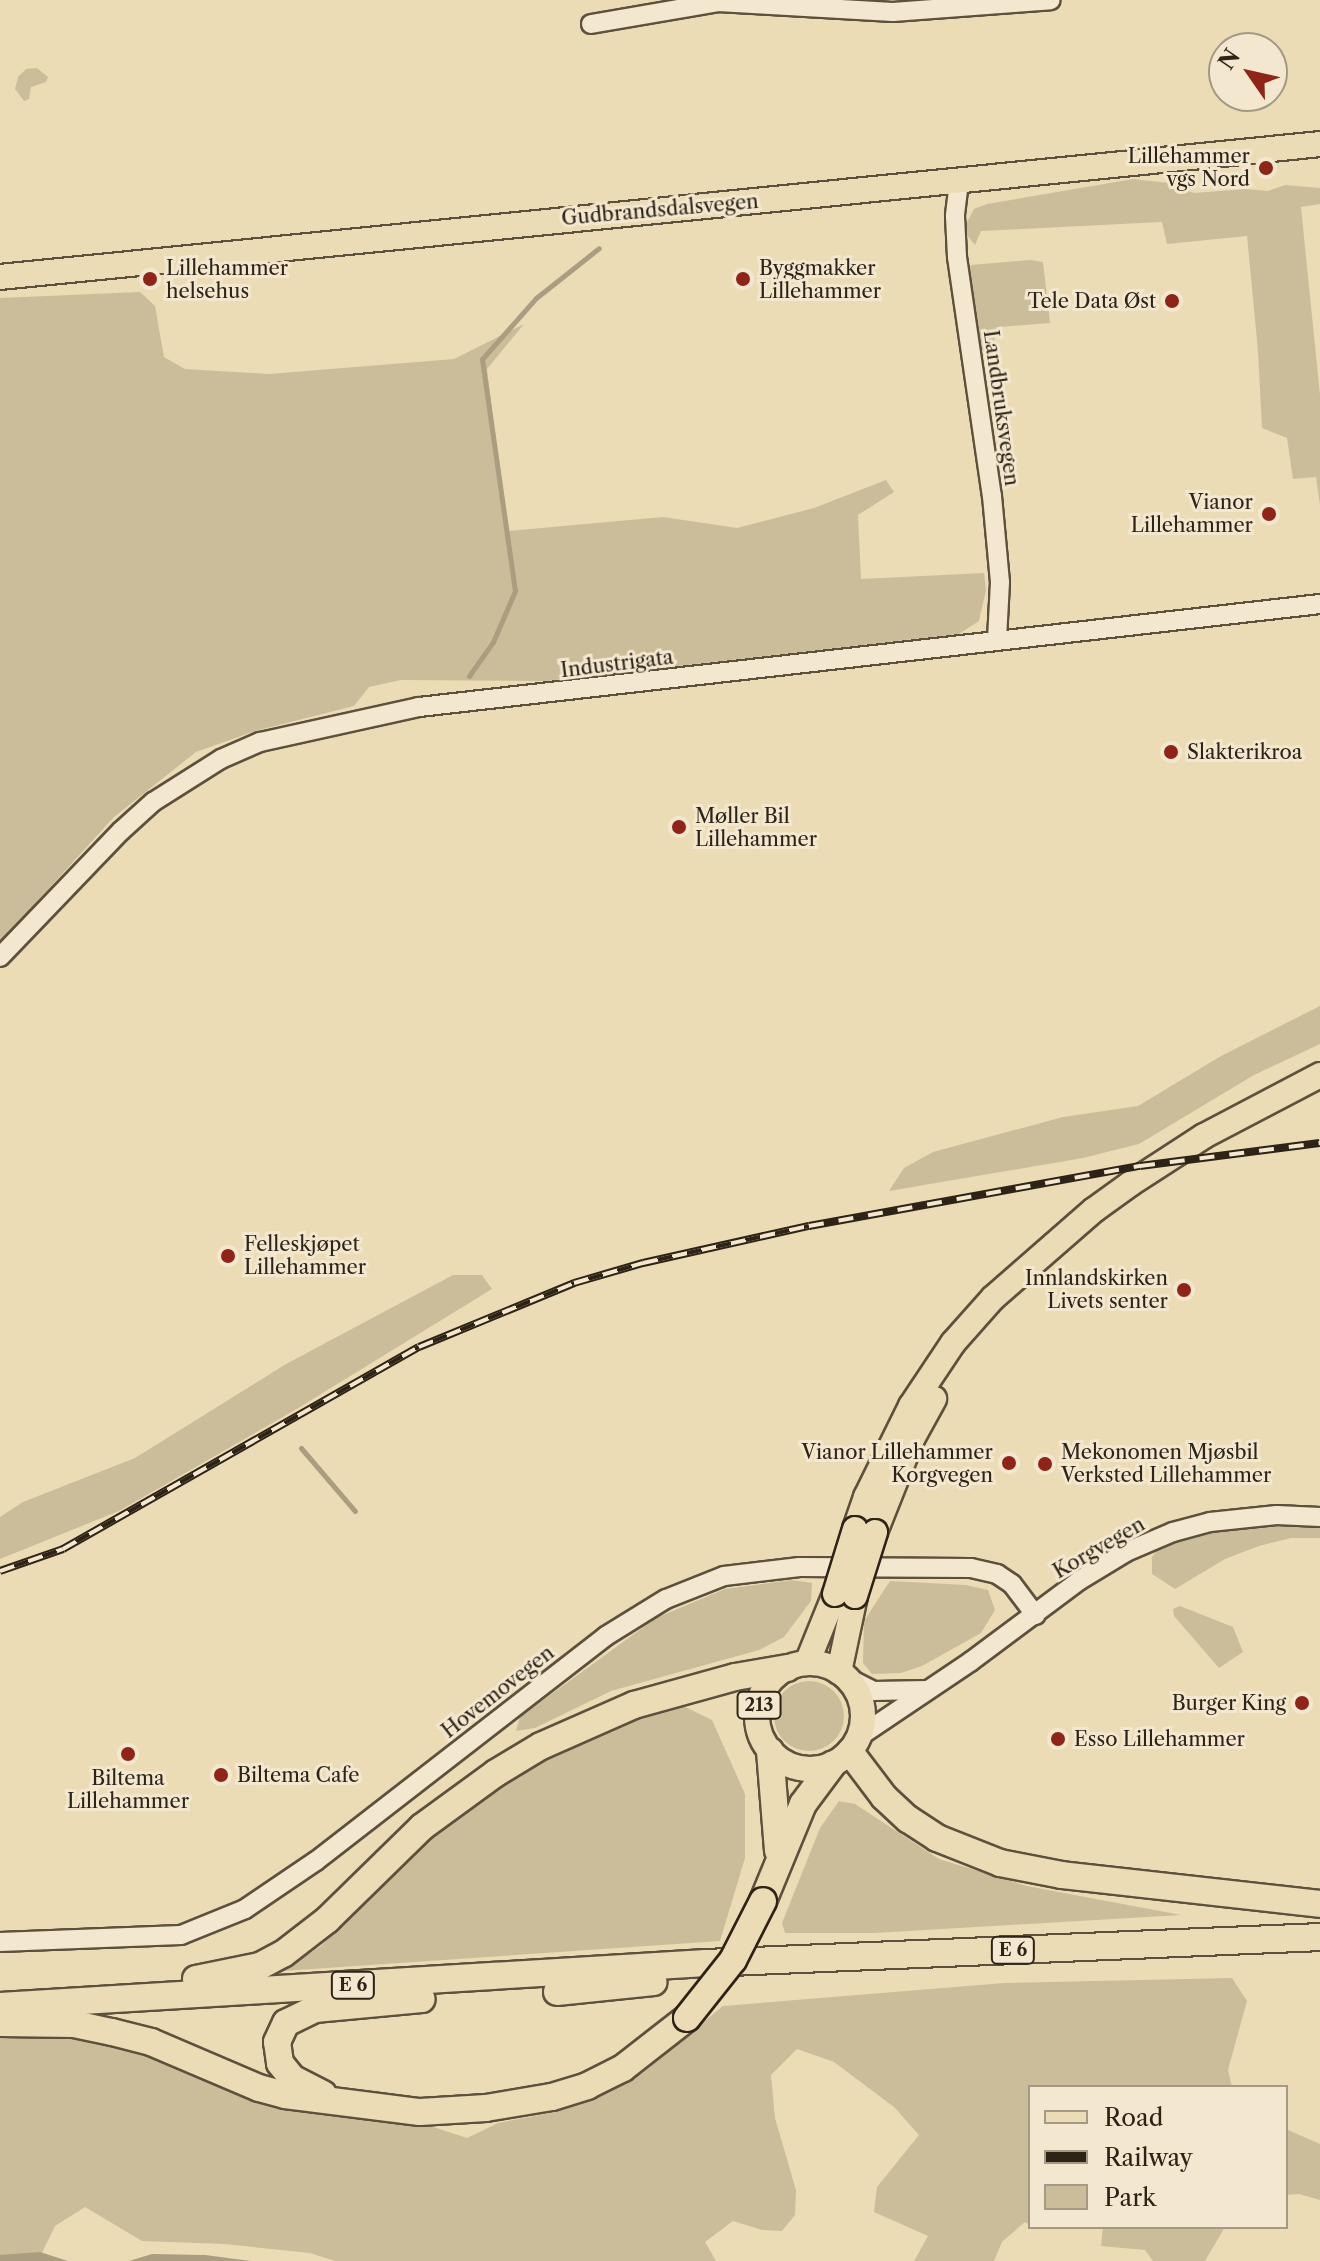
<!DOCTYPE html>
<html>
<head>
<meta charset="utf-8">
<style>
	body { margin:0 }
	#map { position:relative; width:1320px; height:2261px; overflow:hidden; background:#ecdcb5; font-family:"Libre Caslon Text",serif }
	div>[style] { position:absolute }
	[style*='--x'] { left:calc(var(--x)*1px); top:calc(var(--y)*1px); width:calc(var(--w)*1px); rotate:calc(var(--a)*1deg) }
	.green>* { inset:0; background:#ccbd9a }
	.round { border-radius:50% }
	.water>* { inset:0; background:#ab9d7f }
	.stream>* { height:5px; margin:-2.5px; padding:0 2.5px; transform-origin:2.5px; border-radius:2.5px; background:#ab9d7f }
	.roads { filter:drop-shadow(2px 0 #5d513e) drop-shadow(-2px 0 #5d513e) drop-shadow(0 2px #5d513e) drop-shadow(0 -2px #5d513e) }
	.minor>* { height:18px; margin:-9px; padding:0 9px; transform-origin:9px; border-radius:9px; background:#f3e8cf }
	.major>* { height:24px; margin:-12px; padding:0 12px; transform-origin:12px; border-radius:12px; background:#ecdcb5 }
	.major>.ring { margin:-12px; padding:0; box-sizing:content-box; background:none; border:24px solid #ecdcb5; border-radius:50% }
	.highway>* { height:26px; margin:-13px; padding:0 13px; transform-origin:13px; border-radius:13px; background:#ecdcb5 }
	.rail>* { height:8px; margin-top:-4px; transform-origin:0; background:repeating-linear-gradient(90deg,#f3e8cf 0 15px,#2d2316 0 30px); box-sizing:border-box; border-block:2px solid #2d2316 }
	.bridges { filter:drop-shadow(2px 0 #2d2316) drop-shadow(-2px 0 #2d2316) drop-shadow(0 2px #2d2316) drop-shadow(0 -2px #2d2316) }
	.major-bridge>* { height:24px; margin:-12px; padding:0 12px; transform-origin:12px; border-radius:12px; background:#ecdcb5 }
	.highway-bridge>* { height:26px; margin:-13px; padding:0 13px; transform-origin:13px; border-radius:13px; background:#ecdcb5 }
	.dots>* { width:22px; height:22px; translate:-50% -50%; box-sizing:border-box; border:4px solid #f3e8cf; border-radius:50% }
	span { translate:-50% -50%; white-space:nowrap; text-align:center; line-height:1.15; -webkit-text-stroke:6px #f3e8cf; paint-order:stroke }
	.shield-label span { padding:2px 6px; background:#f3e8cf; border:2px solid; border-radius:6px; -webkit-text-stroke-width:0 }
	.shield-label { font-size:18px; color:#2d2316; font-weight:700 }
	.poi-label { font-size:20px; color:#2d2316 }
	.right { translate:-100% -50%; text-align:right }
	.left { translate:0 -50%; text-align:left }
	.street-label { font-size:20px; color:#2d2316 }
	.legend { position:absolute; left:1028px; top:2085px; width:260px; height:144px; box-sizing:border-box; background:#f3e8cf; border:2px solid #a49985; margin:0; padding:10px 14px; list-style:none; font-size:24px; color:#2d2316 }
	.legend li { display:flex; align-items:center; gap:16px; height:40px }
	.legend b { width:40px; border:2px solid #a49985 }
	.north { position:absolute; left:1208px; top:32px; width:80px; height:80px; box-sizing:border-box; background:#f3e8cf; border:2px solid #a49985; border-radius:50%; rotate:304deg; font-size:22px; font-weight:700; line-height:32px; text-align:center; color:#2d2316 }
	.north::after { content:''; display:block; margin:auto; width:28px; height:36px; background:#8f2418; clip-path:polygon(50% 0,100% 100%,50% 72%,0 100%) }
</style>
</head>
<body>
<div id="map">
	<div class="green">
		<i style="clip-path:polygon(37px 68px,48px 77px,46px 82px,31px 87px,29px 99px,24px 101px,15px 89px,18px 77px,26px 69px)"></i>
		<i style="clip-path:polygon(1133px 179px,1169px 183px,1194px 193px,1246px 189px,1268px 191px,1285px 185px,1320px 188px,1320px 204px,1301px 207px,1320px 395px,1320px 505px,1316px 477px,1293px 479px,1287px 438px,1262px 428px,1258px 351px,1247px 236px,1167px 244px,1162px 222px,981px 231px,975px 245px,963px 230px,974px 209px,987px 204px)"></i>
		<i style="clip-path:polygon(1030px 260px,1043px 262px,1050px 323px,1001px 327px,987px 353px,977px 347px,967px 273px,971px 265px)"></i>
		<i style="clip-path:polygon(140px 292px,155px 306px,164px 357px,185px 369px,269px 374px,454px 359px,524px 324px,487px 369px,507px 531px,663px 517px,737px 528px,814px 508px,886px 480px,894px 492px,858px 515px,861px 579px,984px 573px,986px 590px,979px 621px,959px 634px,547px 681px,401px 680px,369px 687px,354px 706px,255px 731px,196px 752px,114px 817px,0 942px,0 298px)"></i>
		<i style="clip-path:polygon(1320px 1006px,1320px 1044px,1254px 1075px,1139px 1144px,1083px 1158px,889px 1191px,904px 1168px,933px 1152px,1063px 1117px,1138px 1106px,1221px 1056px)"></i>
		<i style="clip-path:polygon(453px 1275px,482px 1275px,492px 1289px,295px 1410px,119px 1511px,0 1559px,0 1517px,23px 1502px,135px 1458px,286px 1364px)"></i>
		<i style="clip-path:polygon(1274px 1522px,1320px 1525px,1320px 1538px,1291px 1538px,1259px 1546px,1225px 1559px,1175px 1589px,1152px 1574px,1152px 1557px,1158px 1549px,1219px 1529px)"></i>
		<i style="clip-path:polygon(792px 1580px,812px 1583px,811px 1601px,784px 1637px,759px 1650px,611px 1691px,535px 1728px,516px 1731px,520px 1717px,656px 1618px,725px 1589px)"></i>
		<i style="clip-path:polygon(890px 1581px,966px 1585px,988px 1590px,995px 1610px,981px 1633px,922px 1666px,901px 1673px,872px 1674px,863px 1663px,864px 1621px)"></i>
		<i style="clip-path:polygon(1180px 1606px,1233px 1627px,1243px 1652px,1219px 1668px,1174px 1616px,1173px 1609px)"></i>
		<i class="round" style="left:774px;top:1681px;width:70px;height:70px"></i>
		<i style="clip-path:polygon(679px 1704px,712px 1720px,745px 1794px,745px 1858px,720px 1941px,283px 1971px,321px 1946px,393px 1869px,434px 1830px,497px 1786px,564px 1748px)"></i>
		<i style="clip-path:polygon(839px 1801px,855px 1804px,939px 1859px,1027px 1886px,1181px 1915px,875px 1933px,785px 1933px,782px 1923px,820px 1828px)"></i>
		<i style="clip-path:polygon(1232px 1978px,1247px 2001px,1228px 2070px,1232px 2087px,1030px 2087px,1030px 2225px,1025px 2222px,1002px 2242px,994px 2261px,914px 2261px,928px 2236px,874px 2212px,877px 2187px,919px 2135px,894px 2107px,834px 2062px,797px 2049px,771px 2075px,775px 2118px,796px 2190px,795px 2215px,782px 2231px,762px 2230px,733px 2221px,705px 2242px,716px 2261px,335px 2261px,310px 2253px,224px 2244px,142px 2241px,85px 2207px,55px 2226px,38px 2261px,0 2261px,0 2034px,93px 2034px,315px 2111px,424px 2124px,467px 2138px,498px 2123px,556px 2112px,600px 2095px,643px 2073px,723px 2006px,1004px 1983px)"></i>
		<i style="clip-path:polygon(1286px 2129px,1320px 2144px,1320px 2200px,1299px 2194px,1286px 2195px)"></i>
		<i style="clip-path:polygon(1103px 2227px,1225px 2227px,1205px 2261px,1153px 2261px,1145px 2250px,1101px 2246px)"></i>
	</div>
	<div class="water">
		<i style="clip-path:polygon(40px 2252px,68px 2261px,0 2261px,0 2255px)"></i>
		<i style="clip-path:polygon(152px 2254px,205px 2255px,251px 2261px,129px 2261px)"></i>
	</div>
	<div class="stream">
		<i style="--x:469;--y:676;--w:42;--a:-54.8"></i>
		<i style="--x:493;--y:642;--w:56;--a:-66.7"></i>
		<i style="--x:515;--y:591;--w:234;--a:-98.1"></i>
		<i style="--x:482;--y:359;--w:81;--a:-48.5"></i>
		<i style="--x:536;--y:298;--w:80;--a:-38.4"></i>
		<i style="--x:301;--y:1448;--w:83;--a:49.4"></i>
	</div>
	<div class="roads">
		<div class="minor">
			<i style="--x:591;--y:24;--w:129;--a:-9.8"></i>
			<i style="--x:718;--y:2;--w:175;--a:3.3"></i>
			<i style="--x:893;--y:12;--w:158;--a:-4.3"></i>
			<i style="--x:959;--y:182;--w:34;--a:97"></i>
			<i style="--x:955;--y:216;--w:41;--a:87.2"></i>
			<i style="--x:957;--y:257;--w:242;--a:81.7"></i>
			<i style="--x:992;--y:496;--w:86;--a:84.7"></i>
			<i style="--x:1000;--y:582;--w:58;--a:93"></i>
			<i style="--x:0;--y:957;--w:175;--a:-46.2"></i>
			<i style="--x:121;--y:831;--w:43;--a:-42.2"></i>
			<i style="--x:153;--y:802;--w:80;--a:-32.3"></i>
			<i style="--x:221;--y:759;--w:43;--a:-23.6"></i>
			<i style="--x:260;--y:742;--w:163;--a:-12.4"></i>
			<i style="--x:419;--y:707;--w:907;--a:-6.52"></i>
			<i style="--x:846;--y:1677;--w:31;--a:27"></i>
			<i style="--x:874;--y:1691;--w:53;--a:-1.1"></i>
			<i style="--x:860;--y:1736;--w:133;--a:-33.9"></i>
			<i style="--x:970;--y:1662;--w:137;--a:-36.7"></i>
			<i style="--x:1080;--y:1580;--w:54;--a:-31.3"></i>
			<i style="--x:1126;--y:1552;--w:51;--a:-23.1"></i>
			<i style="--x:1173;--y:1532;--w:38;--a:-15"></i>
			<i style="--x:1210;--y:1522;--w:67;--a:-6"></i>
			<i style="--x:1277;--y:1515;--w:43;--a:2.7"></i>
			<i style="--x:0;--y:1942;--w:181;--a:-2.2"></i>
			<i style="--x:181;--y:1935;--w:69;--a:-22.1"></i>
			<i style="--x:245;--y:1909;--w:86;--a:-34.1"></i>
			<i style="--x:316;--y:1861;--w:367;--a:-37.8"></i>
			<i style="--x:606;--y:1636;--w:70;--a:-31.7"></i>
			<i style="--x:666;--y:1599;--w:62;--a:-21.6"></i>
			<i style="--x:724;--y:1576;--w:76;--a:-6.8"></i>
			<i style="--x:799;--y:1567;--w:172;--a:0.3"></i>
			<i style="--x:971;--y:1568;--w:27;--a:13"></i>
			<i style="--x:997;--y:1574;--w:18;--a:34"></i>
			<i style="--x:1012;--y:1584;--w:39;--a:53"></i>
		</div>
		<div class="major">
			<i style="--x:0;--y:277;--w:1327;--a:-5.75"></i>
			<i style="--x:855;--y:1529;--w:34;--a:-71"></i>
			<i style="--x:866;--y:1497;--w:102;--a:-63.7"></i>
			<i style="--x:911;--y:1406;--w:76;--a:-56.3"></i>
			<i style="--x:953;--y:1343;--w:60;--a:-48.4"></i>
			<i style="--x:993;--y:1298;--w:134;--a:-41.1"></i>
			<i style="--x:1094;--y:1210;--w:44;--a:-35.8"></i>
			<i style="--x:1130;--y:1184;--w:88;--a:-33"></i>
			<i style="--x:1204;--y:1136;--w:131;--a:-27.7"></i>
			<i style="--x:875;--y:1532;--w:100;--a:-68.3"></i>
			<i style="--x:912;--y:1439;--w:46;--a:-61.2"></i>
			<i class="ring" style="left:757px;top:1663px;width:82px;height:82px"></i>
			<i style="--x:807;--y:1663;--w:74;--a:-67.9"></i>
			<i style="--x:839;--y:1672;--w:78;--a:-78.1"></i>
		</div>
		<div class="highway">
			<i style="--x:770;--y:1751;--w:100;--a:85.4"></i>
			<i style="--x:850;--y:1752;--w:56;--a:52.9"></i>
			<i style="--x:884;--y:1797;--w:33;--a:43"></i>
			<i style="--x:908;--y:1819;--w:35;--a:33"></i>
			<i style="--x:937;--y:1838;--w:68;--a:21.6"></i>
			<i style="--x:1000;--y:1863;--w:63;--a:11"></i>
			<i style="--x:1062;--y:1875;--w:260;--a:6.4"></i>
			<i style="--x:763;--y:1901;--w:105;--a:-67.6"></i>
			<i style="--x:803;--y:1804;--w:49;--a:-53.4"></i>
			<i style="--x:196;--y:1979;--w:65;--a:-11.5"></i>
			<i style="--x:260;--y:1966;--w:26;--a:-28"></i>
			<i style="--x:283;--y:1954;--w:56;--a:-37.7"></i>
			<i style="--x:327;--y:1920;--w:133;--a:-44.4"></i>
			<i style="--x:422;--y:1827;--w:92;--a:-36.1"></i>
			<i style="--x:496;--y:1773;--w:52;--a:-31"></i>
			<i style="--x:541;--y:1746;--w:102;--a:-23.8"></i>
			<i style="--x:634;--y:1705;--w:105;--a:-15.5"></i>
			<i style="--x:735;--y:1677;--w:53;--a:-9.8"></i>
			<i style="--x:557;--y:1992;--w:97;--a:-5.9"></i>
			<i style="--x:0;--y:2006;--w:707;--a:-3.49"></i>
			<i style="--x:706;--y:1963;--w:615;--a:-2.42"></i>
			<i style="--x:1;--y:2023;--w:73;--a:0.8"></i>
			<i style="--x:74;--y:2024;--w:39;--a:12"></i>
			<i style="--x:112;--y:2032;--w:40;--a:14.4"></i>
			<i style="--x:151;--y:2042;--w:117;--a:23.1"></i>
			<i style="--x:259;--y:2088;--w:27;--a:15"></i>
			<i style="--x:285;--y:2095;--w:136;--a:7.2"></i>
			<i style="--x:420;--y:2112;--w:66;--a:-3.5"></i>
			<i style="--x:486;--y:2108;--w:67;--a:-9.5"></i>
			<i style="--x:552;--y:2097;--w:37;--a:-17"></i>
			<i style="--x:587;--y:2086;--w:40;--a:-26.6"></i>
			<i style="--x:623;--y:2068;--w:81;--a:-38"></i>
			<i style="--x:323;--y:2094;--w:35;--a:-153"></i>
			<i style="--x:292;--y:2078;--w:19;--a:-129"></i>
			<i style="--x:280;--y:2063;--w:21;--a:-98"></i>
			<i style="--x:277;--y:2042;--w:21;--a:-65"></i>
			<i style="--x:286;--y:2023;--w:32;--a:-26"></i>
			<i style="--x:315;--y:2009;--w:107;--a:-5.3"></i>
		</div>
	</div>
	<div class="rail">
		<i style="--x:0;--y:1571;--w:67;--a:-19.2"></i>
		<i style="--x:63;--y:1549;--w:409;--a:-29.6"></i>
		<i style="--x:419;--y:1347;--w:168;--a:-22.4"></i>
		<i style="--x:574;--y:1283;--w:72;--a:-16.2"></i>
		<i style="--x:643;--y:1263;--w:170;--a:-12.6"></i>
		<i style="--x:809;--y:1226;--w:336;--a:-10.3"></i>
		<i style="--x:1140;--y:1166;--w:181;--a:-7.3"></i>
	</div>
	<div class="bridges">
		<div class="major-bridge">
			<i style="--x:835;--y:1594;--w:68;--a:-72.9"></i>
			<i style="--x:855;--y:1596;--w:67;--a:-72.6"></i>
		</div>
		<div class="highway-bridge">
			<i style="--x:687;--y:2018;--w:74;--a:-51.6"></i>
			<i style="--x:733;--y:1960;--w:66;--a:-63"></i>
		</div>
	</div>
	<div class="dots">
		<i style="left:1266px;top:168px;background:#8f2418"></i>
		<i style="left:150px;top:279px;background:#8f2418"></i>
		<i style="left:743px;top:279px;background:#8f2418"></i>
		<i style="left:1172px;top:301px;background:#8f2418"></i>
		<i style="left:1269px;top:514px;background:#8f2418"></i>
		<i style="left:1171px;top:752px;background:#8f2418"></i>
		<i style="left:679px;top:827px;background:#8f2418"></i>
		<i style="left:228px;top:1256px;background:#8f2418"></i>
		<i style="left:1184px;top:1290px;background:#8f2418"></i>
		<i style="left:1009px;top:1463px;background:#8f2418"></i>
		<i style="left:1045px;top:1464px;background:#8f2418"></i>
		<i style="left:1302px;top:1703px;background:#8f2418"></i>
		<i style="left:1058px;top:1739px;background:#8f2418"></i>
		<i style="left:128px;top:1754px;background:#8f2418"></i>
		<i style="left:221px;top:1775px;background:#8f2418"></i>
	</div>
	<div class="shield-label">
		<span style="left:759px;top:1705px">213</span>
		<span style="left:1013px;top:1950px">E 6</span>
		<span style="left:353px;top:1985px">E 6</span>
	</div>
	<div class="poi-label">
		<span class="right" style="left:1250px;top:168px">Lillehammer<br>vgs Nord</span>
		<span class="left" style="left:166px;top:280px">Lillehammer<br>helsehus</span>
		<span class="left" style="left:759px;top:280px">Byggmakker<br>Lillehammer</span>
		<span class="right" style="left:1156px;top:301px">Tele Data Øst</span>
		<span class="right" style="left:1253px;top:514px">Vianor<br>Lillehammer</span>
		<span class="left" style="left:1187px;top:752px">Slakterikroa</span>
		<span class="left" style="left:695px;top:828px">Møller Bil<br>Lillehammer</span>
		<span class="left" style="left:244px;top:1256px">Felleskjøpet<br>Lillehammer</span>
		<span class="right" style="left:1168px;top:1290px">Innlandskirken<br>Livets senter</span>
		<span class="right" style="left:993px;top:1464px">Vianor Lillehammer<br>Korgvegen</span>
		<span class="left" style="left:1061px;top:1464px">Mekonomen Mjøsbil<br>Verksted Lillehammer</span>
		<span class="right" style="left:1286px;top:1703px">Burger King</span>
		<span class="left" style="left:1074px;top:1739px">Esso Lillehammer</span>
		<span class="left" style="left:237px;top:1775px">Biltema Cafe</span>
		<span style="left:128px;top:1790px">Biltema<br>Lillehammer</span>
	</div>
	<div class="street-label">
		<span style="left:660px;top:210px;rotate:-5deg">Gudbrandsdalsvegen</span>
		<span style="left:1001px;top:408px;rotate:82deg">Landbruksvegen</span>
		<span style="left:617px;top:664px;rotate:-7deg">Industrigata</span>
		<span style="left:1099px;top:1548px;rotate:-30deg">Korgvegen</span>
		<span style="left:498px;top:1692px;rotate:-38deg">Hovemovegen</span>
	</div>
	<ul class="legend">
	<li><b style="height:10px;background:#ecdcb5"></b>Road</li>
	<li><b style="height:10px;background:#2d2316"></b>Railway</li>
	<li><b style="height:22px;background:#ccbd9a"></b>Park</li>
	</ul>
	<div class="north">N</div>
</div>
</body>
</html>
